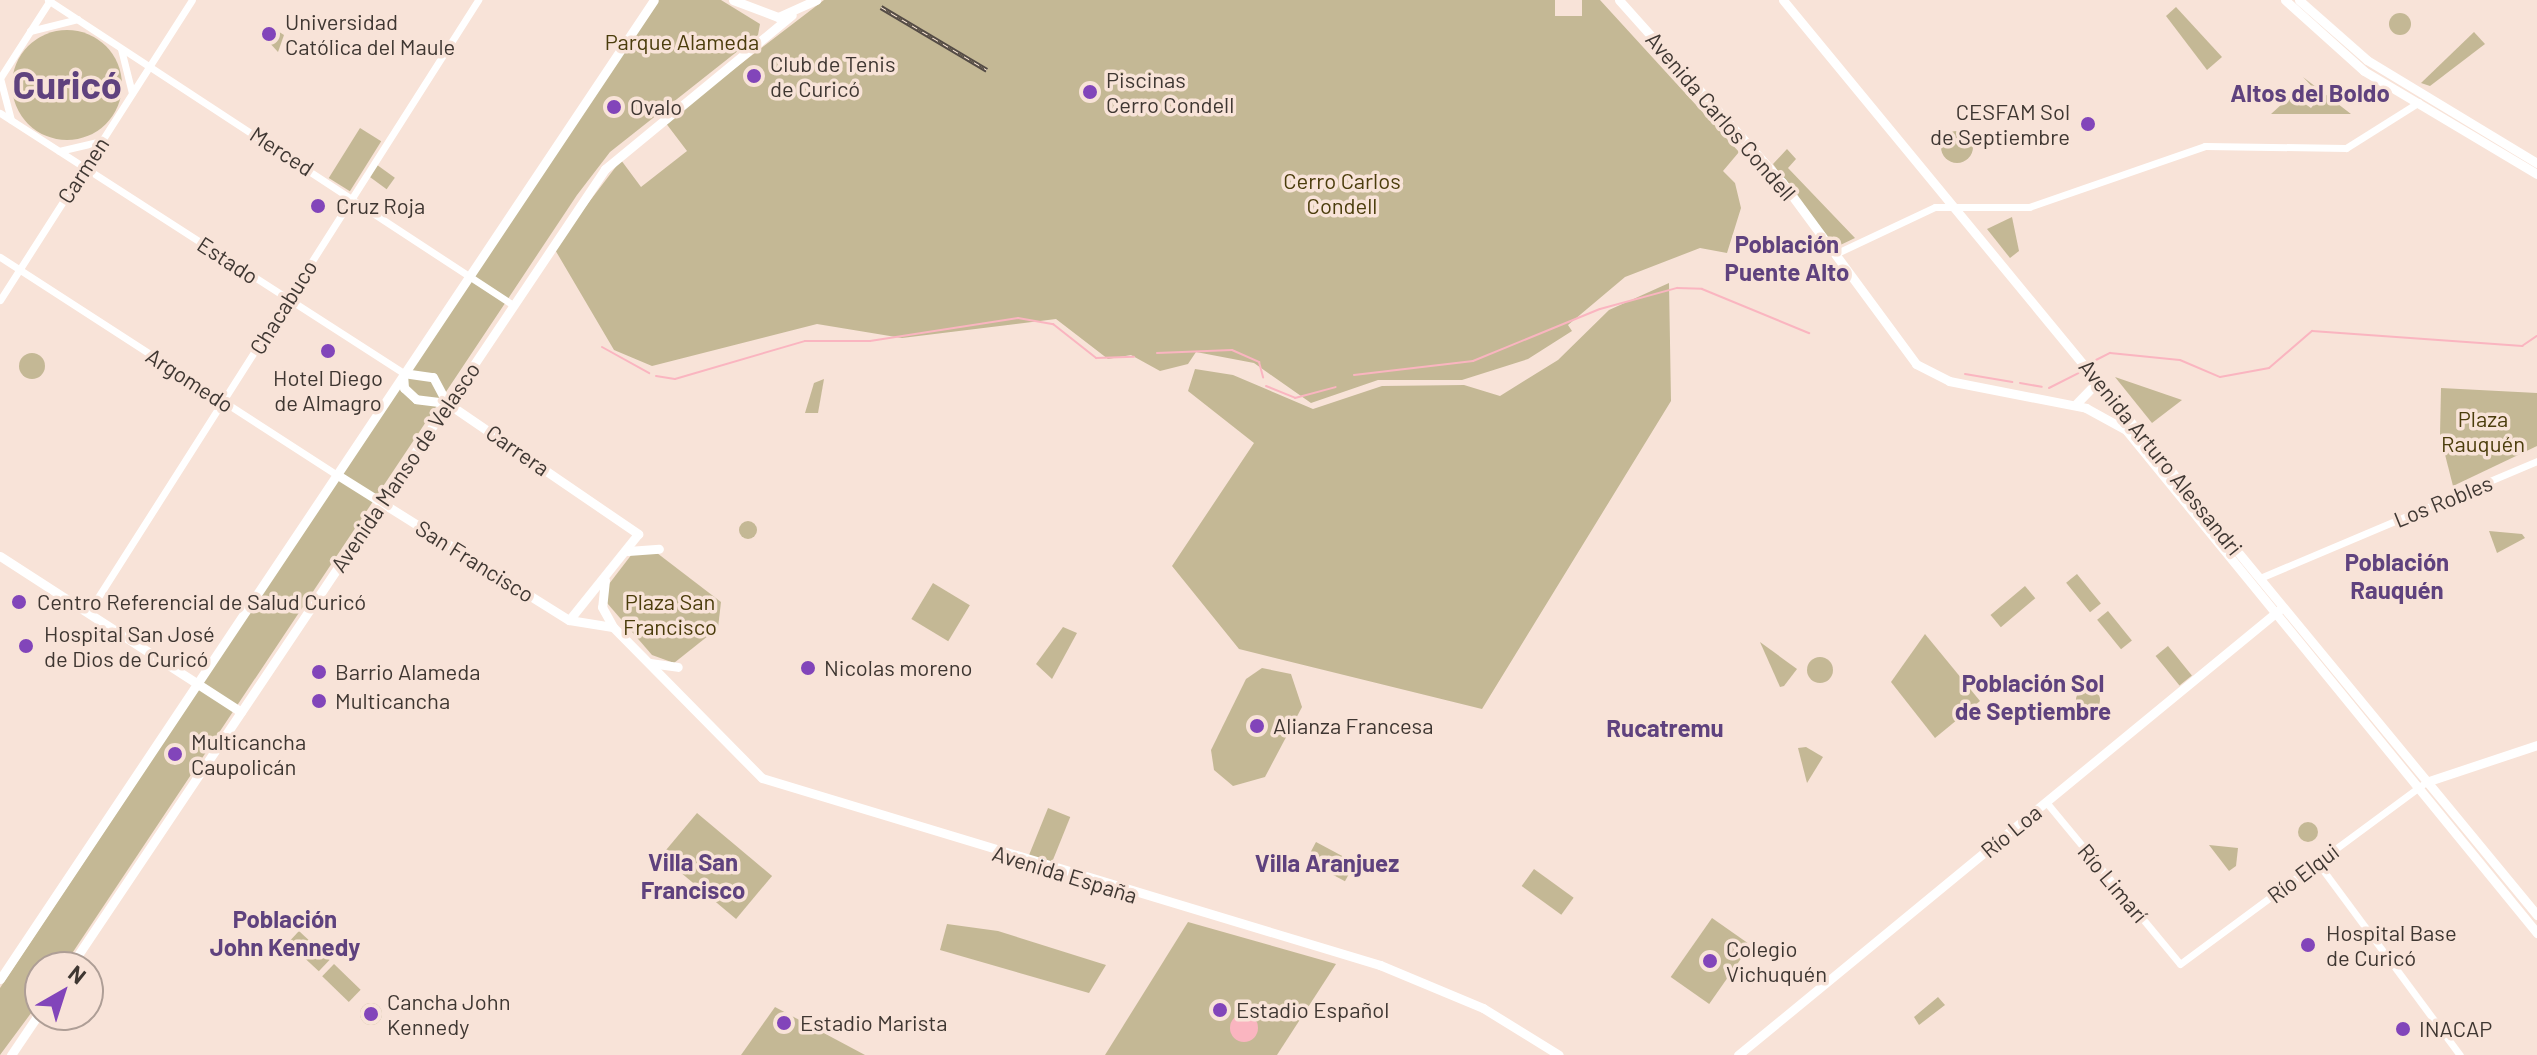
<!DOCTYPE html>
<html>
<head>
<meta charset="utf-8">
<style>
	body { margin:0 }
	#map { position:relative; width:2537px; height:1055px; overflow:hidden; background:#f8e3d8; font-family:Barlow,sans-serif }
	div>[style] { position:absolute }
	[style*='--x'] { left:calc(var(--x)*1px); top:calc(var(--y)*1px); width:calc(var(--w)*1px); rotate:calc(var(--a)*1deg) }
	.green>* { inset:0; background:#c4b895; transform-origin:0 0 }
	.round { border-radius:50% }
	.water>* { inset:0; background:#fab5c0 }
	.stream>* { height:2px; margin:-1px; padding:0 1px; transform-origin:1px; border-radius:1px; background:#fab5c0 }
	.minor>* { height:7px; margin:-3.5px; padding:0 3.5px; transform-origin:3.5px; border-radius:3.5px; background:#fff }
	.major>* { height:9px; margin:-4.5px; padding:0 4.5px; transform-origin:4.5px; border-radius:4.5px; background:#fff }
	.rail>* { height:5px; margin-top:-2.5px; transform-origin:0; background:repeating-linear-gradient(90deg,#f8e3d8 0 6px,#544b45 0 12px); box-sizing:border-box; border-block:2px solid #544b45 }
	.dots>* { width:22px; height:22px; translate:-50% -50%; box-sizing:border-box; border:4px solid #f8e3d8; border-radius:50% }
	span { translate:-50% -50%; white-space:nowrap; text-align:center; line-height:1.15; -webkit-text-stroke:7px #f8e3d8; paint-order:stroke }
	.poi-label { font-size:22px; color:#3f3732 }
	.left { translate:0 -50%; text-align:left }
	.right { translate:-100% -50%; text-align:right }
	.park-label { font-size:22px; color:#4b3d0c }
	.street-label { font-size:22px; color:#3f3732 }
	.neighbourhood-label { font-size:24px; color:#5f427e; font-weight:700 }
	.town-label { font-size:38px; color:#5f427e; font-weight:700 }
	.north { position:absolute; left:24px; top:951px; width:80px; height:80px; box-sizing:border-box; background:#f8e3d8; border:2px solid #ae9e96; border-radius:50%; rotate:39deg; font-size:22px; font-weight:700; line-height:32px; text-align:center; color:#3f3732 }
	.north::after { content:''; display:block; margin:auto; width:28px; height:36px; background:#8245ba; clip-path:polygon(50% 0,100% 100%,50% 72%,0 100%) }
</style>
</head>
<body>
<div id="map">
	<div class="green">
		<i style="clip-path:polygon(658px 0,721px 0,760px 24px,758px 35px,610px 152px,577px 195px,63px 967px,40px 967px,40px 1001px,0 1055px,0 988px)"></i>
		<i style="clip-path:polygon(824px 0,1555px 0,1555px 16px,1582px 16px,1582px 0,1600px 0,1739px 152px,1723px 171px,1735px 183px,1741px 208px,1727px 253px,1700px 248px,1625px 277px,1568px 325px,1572px 331px,1528px 359px,1462px 380px,1378px 380px,1311px 403px,1254px 363px,1196px 352px,1188px 364px,1160px 371px,1131px 355px,1108px 359px,1056px 319px,902px 338px,817px 324px,652px 366px,614px 350px,554px 248px,621px 160px,641px 187px,687px 151px,665px 122px)"></i>
		<i style="clip-path:polygon(2176px 7px,2222px 57px,2207px 70px,2166px 16px)"></i>
		<i class="round" style="left:2389px;top:13px;width:22px;height:22px"></i>
		<i style="clip-path:polygon(268px 25px,284px 35px,278px 52px,267px 40px)"></i>
		<i class="round" style="left:12px;top:30px;width:110px;height:110px"></i>
		<i style="clip-path:polygon(2474px 32px,2485px 44px,2430px 86px,2421px 83px)"></i>
		<i style="clip-path:polygon(2303px 77px,2351px 114px,2271px 114px,2292px 95px,2311px 108px,2321px 96px)"></i>
		<i style="left:360px;top:128px;width:25px;height:59px;rotate:32deg"></i>
		<i class="round" style="left:1941px;top:131px;width:32px;height:32px"></i>
		<i style="clip-path:polygon(1787px 149px,1796px 159px,1788px 168px,1855px 238px,1834px 248px,1773px 164px)"></i>
		<i style="left:373px;top:162px;width:27px;height:14px;rotate:36deg"></i>
		<i style="clip-path:polygon(2012px 217px,2019px 251px,2010px 258px,1987px 229px)"></i>
		<i style="clip-path:polygon(1669px 283px,1671px 401px,1482px 709px,1239px 649px,1172px 566px,1254px 443px,1188px 391px,1195px 369px,1233px 375px,1313px 409px,1382px 386px,1464px 385px,1500px 396px,1558px 360px,1609px 310px)"></i>
		<i class="round" style="left:19px;top:353px;width:26px;height:26px"></i>
		<i style="clip-path:polygon(2115px 377px,2182px 400px,2152px 423px)"></i>
		<i style="clip-path:polygon(824px 379px,818px 413px,805px 413px,814px 383px)"></i>
		<i style="clip-path:polygon(2441px 388px,2537px 393px,2537px 446px,2453px 486px,2440px 435px)"></i>
		<i class="round" style="left:739px;top:521px;width:18px;height:18px"></i>
		<i style="clip-path:polygon(2489px 531px,2522px 534px,2525px 538px,2497px 553px)"></i>
		<i style="clip-path:polygon(657px 553px,721px 602px,718px 628px,674px 663px,652px 655px,607px 603px,609px 584px,632px 554px)"></i>
		<i style="left:2077px;top:574px;width:38px;height:14px;rotate:51deg"></i>
		<i style="left:933px;top:583px;width:43px;height:42px;rotate:31deg"></i>
		<i style="left:2025px;top:586px;width:16px;height:45px;rotate:50deg"></i>
		<i style="left:2108px;top:611px;width:38px;height:14px;rotate:51deg"></i>
		<i style="clip-path:polygon(1063px 627px,1077px 633px,1052px 679px,1036px 664px)"></i>
		<i style="clip-path:polygon(1925px 634px,1980px 701px,1935px 738px,1891px 682px)"></i>
		<i style="clip-path:polygon(1760px 642px,1797px 669px,1784px 686px,1780px 687px)"></i>
		<i style="left:2168px;top:646px;width:38px;height:16px;rotate:51deg"></i>
		<i class="round" style="left:1807px;top:657px;width:26px;height:26px"></i>
		<i style="clip-path:polygon(1262px 668px,1291px 674px,1302px 707px,1265px 777px,1233px 786px,1214px 770px,1211px 750px,1246px 679px)"></i>
		<i class="round" style="left:2076px;top:688px;width:24px;height:24px"></i>
		<i class="round" style="left:309px;top:691px;width:20px;height:20px"></i>
		<i style="clip-path:polygon(1806px 747px,1823px 757px,1807px 783px,1798px 748px)"></i>
		<i style="left:1048px;top:808px;width:24px;height:53px;rotate:22deg"></i>
		<i style="left:697px;top:813px;width:98px;height:56px;rotate:40deg"></i>
		<i class="round" style="left:2298px;top:822px;width:20px;height:20px"></i>
		<i style="left:1316px;top:842px;width:44px;height:21px;rotate:28deg"></i>
		<i style="clip-path:polygon(2209px 845px,2238px 848px,2236px 866px,2229px 871px)"></i>
		<i style="left:1534px;top:869px;width:49px;height:21px;rotate:36deg"></i>
		<i style="left:1712px;top:918px;width:47px;height:72px;rotate:35deg"></i>
		<i style="clip-path:polygon(1188px 922px,1336px 964px,1277px 1055px,1105px 1055px)"></i>
		<i style="clip-path:polygon(947px 924px,998px 931px,1106px 965px,1089px 993px,940px 950px)"></i>
		<i style="left:299px;top:931px;width:42px;height:16px;rotate:43deg"></i>
		<i style="left:334px;top:964px;width:37px;height:17px;rotate:44deg"></i>
		<i style="clip-path:polygon(1938px 997px,1945px 1005px,1919px 1025px,1914px 1017px)"></i>
		<i class="round" style="left:360px;top:1003px;width:22px;height:22px"></i>
		<i style="clip-path:polygon(775px 1007px,865px 1055px,741px 1055px)"></i>
	</div>
	<div class="water">
		<i class="round" style="left:1230px;top:1014px;width:28px;height:28px"></i>
	</div>
	<div class="stream">
		<i style="--x:602;--y:347;--w:54;--a:29"></i>
		<i style="--x:1157;--y:353;--w:75;--a:-2.3"></i>
		<i style="--x:1232;--y:350;--w:30;--a:24"></i>
		<i style="--x:1259;--y:362;--w:16;--a:75"></i>
		<i style="--x:2094;--y:361;--w:18;--a:-27"></i>
		<i style="--x:2110;--y:353;--w:70;--a:5.7"></i>
		<i style="--x:2180;--y:360;--w:43;--a:23"></i>
		<i style="--x:2220;--y:377;--w:50;--a:-10.4"></i>
		<i style="--x:2269;--y:368;--w:57;--a:-40.7"></i>
		<i style="--x:2312;--y:331;--w:211;--a:4.1"></i>
		<i style="--x:2522;--y:346;--w:18;--a:-34"></i>
		<i style="--x:1965;--y:374;--w:48;--a:9.7"></i>
		<i style="--x:1354;--y:375;--w:120;--a:-6.7"></i>
		<i style="--x:1473;--y:361;--w:137;--a:-22.3"></i>
		<i style="--x:1600;--y:309;--w:80;--a:-15.3"></i>
		<i style="--x:1677;--y:288;--w:25;--a:2"></i>
		<i style="--x:1702;--y:289;--w:116;--a:22.4"></i>
		<i style="--x:656;--y:376;--w:19;--a:9"></i>
		<i style="--x:675;--y:379;--w:135;--a:-16.3"></i>
		<i style="--x:805;--y:341;--w:65;--a:0"></i>
		<i style="--x:870;--y:341;--w:150;--a:-8.8"></i>
		<i style="--x:1018;--y:318;--w:36;--a:10"></i>
		<i style="--x:1053;--y:324;--w:55;--a:38.3"></i>
		<i style="--x:1096;--y:358;--w:38;--a:-2"></i>
		<i style="--x:2020;--y:383;--w:22;--a:10"></i>
		<i style="--x:1266;--y:386;--w:31;--a:22"></i>
		<i style="--x:1295;--y:398;--w:42;--a:-15"></i>
		<i style="--x:2049;--y:388;--w:33;--a:-27"></i>
	</div>
	<div class="minor">
		<i style="--x:48;--y:0;--w:556;--a:33.26"></i>
		<i style="--x:30;--y:31;--w:49;--a:-14"></i>
		<i style="--x:121;--y:49;--w:45;--a:76"></i>
		<i style="--x:0;--y:78;--w:93;--a:-57.3"></i>
		<i style="--x:0;--y:78;--w:43;--a:75.3"></i>
		<i style="--x:0;--y:113;--w:480;--a:32.8"></i>
		<i style="--x:59;--y:151;--w:44;--a:-13.1"></i>
		<i style="--x:1835;--y:254;--w:110;--a:-25.2"></i>
		<i style="--x:1935;--y:207;--w:94;--a:0"></i>
		<i style="--x:2029;--y:207;--w:186;--a:-19.1"></i>
		<i style="--x:2205;--y:146;--w:141;--a:0.8"></i>
		<i style="--x:2346;--y:148;--w:86;--a:-32.2"></i>
		<i style="--x:0;--y:257;--w:400;--a:32.9"></i>
		<i style="--x:0;--y:300;--w:356;--a:-57.4"></i>
		<i style="--x:2260;--y:578;--w:301;--a:-22.9"></i>
		<i style="--x:88;--y:613;--w:727;--a:-57.53"></i>
		<i style="--x:2046;--y:802;--w:210;--a:50.4"></i>
		<i style="--x:2180;--y:964;--w:306;--a:-36.5"></i>
		<i style="--x:2317;--y:862;--w:240;--a:53.5"></i>
	</div>
	<div class="major">
		<i style="--x:733;--y:0;--w:48;--a:20.7"></i>
		<i style="--x:778;--y:17;--w:42;--a:-24.1"></i>
		<i style="--x:1619;--y:0;--w:244;--a:48.2"></i>
		<i style="--x:1782;--y:182;--w:226;--a:53.6"></i>
		<i style="--x:1916;--y:364;--w:37;--a:27"></i>
		<i style="--x:1949;--y:381;--w:140;--a:11.1"></i>
		<i style="--x:2086;--y:408;--w:46;--a:28.8"></i>
		<i style="--x:2126;--y:430;--w:650;--a:50.75"></i>
		<i style="--x:1783;--y:0;--w:1186;--a:50.51"></i>
		<i style="--x:2285;--y:0;--w:106;--a:41.9"></i>
		<i style="--x:2364;--y:71;--w:201;--a:30.8"></i>
		<i style="--x:2299;--y:0;--w:91;--a:41.4"></i>
		<i style="--x:2367;--y:60;--w:199;--a:31.2"></i>
		<i style="--x:447;--y:403;--w:31;--a:-173"></i>
		<i style="--x:416;--y:399;--w:16;--a:-137"></i>
		<i style="--x:404;--y:388;--w:15;--a:-94"></i>
		<i style="--x:403;--y:373;--w:30;--a:8"></i>
		<i style="--x:433;--y:377;--w:30;--a:62"></i>
		<i style="--x:447;--y:403;--w:232;--a:34.4"></i>
		<i style="--x:638;--y:534;--w:110;--a:128.7"></i>
		<i style="--x:2075;--y:405;--w:35;--a:-46"></i>
		<i style="--x:336;--y:474;--w:275;--a:32.1"></i>
		<i style="--x:628;--y:551;--w:31;--a:-4"></i>
		<i style="--x:0;--y:556;--w:287;--a:32.9"></i>
		<i style="--x:605;--y:580;--w:27;--a:96"></i>
		<i style="--x:602;--y:607;--w:23;--a:61"></i>
		<i style="--x:613;--y:627;--w:212;--a:45.4"></i>
		<i style="--x:762;--y:778;--w:646;--a:16.84"></i>
		<i style="--x:1380;--y:965;--w:112;--a:22.7"></i>
		<i style="--x:1483;--y:1008;--w:89;--a:31.7"></i>
		<i style="--x:569;--y:620;--w:44;--a:9.2"></i>
		<i style="--x:650;--y:663;--w:28;--a:8"></i>
		<i style="--x:2426;--y:782;--w:117;--a:-18.4"></i>
		<i style="--x:70;--y:967;--w:961;--a:-56.16"></i>
		<i style="--x:605;--y:169;--w:242;--a:-39.5"></i>
		<i style="--x:0;--y:979;--w:1177;--a:-56.26"></i>
		<i style="--x:11;--y:1055;--w:52;--a:-56"></i>
		<i style="--x:1738;--y:1055;--w:701;--a:-39.44"></i>
	</div>
	<div class="rail">
		<i style="--x:881;--y:7;--w:123;--a:30.7"></i>
	</div>
	<div class="dots">
		<i style="left:269px;top:34px;background:#8245ba"></i>
		<i style="left:754px;top:76px;background:#8245ba"></i>
		<i style="left:1090px;top:92px;background:#8245ba"></i>
		<i style="left:614px;top:107px;background:#8245ba"></i>
		<i style="left:2088px;top:124px;background:#8245ba"></i>
		<i style="left:318px;top:206px;background:#8245ba"></i>
		<i style="left:328px;top:351px;background:#8245ba"></i>
		<i style="left:19px;top:602px;background:#8245ba"></i>
		<i style="left:26px;top:646px;background:#8245ba"></i>
		<i style="left:808px;top:668px;background:#8245ba"></i>
		<i style="left:319px;top:672px;background:#8245ba"></i>
		<i style="left:319px;top:701px;background:#8245ba"></i>
		<i style="left:1257px;top:726px;background:#8245ba"></i>
		<i style="left:175px;top:754px;background:#8245ba"></i>
		<i style="left:2308px;top:945px;background:#8245ba"></i>
		<i style="left:1710px;top:961px;background:#8245ba"></i>
		<i style="left:1220px;top:1010px;background:#8245ba"></i>
		<i style="left:371px;top:1014px;background:#8245ba"></i>
		<i style="left:784px;top:1023px;background:#8245ba"></i>
		<i style="left:2403px;top:1029px;background:#8245ba"></i>
	</div>
	<div class="poi-label">
		<span class="left" style="left:285px;top:34px">Universidad<br>Católica del Maule</span>
		<span class="left" style="left:770px;top:76px">Club de Tenis<br>de Curicó</span>
		<span class="left" style="left:1106px;top:92px">Piscinas<br>Cerro Condell</span>
		<span class="left" style="left:630px;top:107px">Ovalo</span>
		<span class="right" style="left:2070px;top:124px">CESFAM Sol<br>de Septiembre</span>
		<span class="left" style="left:336px;top:206px">Cruz Roja</span>
		<span style="left:328px;top:390px">Hotel Diego<br>de Almagro</span>
		<span class="left" style="left:37px;top:602px">Centro Referencial de Salud Curicó</span>
		<span class="left" style="left:44px;top:646px">Hospital San José<br>de Dios de Curicó</span>
		<span class="left" style="left:824px;top:668px">Nicolas moreno</span>
		<span class="left" style="left:335px;top:672px">Barrio Alameda</span>
		<span class="left" style="left:335px;top:701px">Multicancha</span>
		<span class="left" style="left:1273px;top:726px">Alianza Francesa</span>
		<span class="left" style="left:191px;top:754px">Multicancha<br>Caupolicán</span>
		<span class="left" style="left:2326px;top:945px">Hospital Base<br>de Curicó</span>
		<span class="left" style="left:1726px;top:961px">Colegio<br>Vichuquén</span>
		<span class="left" style="left:387px;top:1014px">Cancha John<br>Kennedy</span>
		<span class="left" style="left:1236px;top:1010px">Estadio Español</span>
		<span class="left" style="left:800px;top:1023px">Estadio Marista</span>
		<span class="left" style="left:2419px;top:1029px">INACAP</span>
	</div>
	<div class="park-label">
		<span style="left:682px;top:42px">Parque Alameda</span>
		<span style="left:1342px;top:193px">Cerro Carlos<br>Condell</span>
		<span style="left:2483px;top:431px">Plaza<br>Rauquén</span>
		<span style="left:670px;top:614px">Plaza San<br>Francisco</span>
	</div>
	<div class="street-label">
		<span style="left:1721px;top:116px;rotate:49deg">Avenida Carlos Condell</span>
		<span style="left:282px;top:151px;rotate:33deg">Merced</span>
		<span style="left:83px;top:170px;rotate:-57deg">Carmen</span>
		<span style="left:228px;top:260px;rotate:33deg">Estado</span>
		<span style="left:283px;top:307px;rotate:-58deg">Chacabuco</span>
		<span style="left:190px;top:380px;rotate:33deg">Argomedo</span>
		<span style="left:518px;top:450px;rotate:35deg">Carrera</span>
		<span style="left:2161px;top:457px;rotate:51deg">Avenida Arturo Alessandri</span>
		<span style="left:405px;top:467px;rotate:-56deg">Avenida Manso de Velasco</span>
		<span style="left:2443px;top:501px;rotate:-22deg">Los Robles</span>
		<span style="left:475px;top:561px;rotate:32deg">San Francisco</span>
		<span style="left:2011px;top:831px;rotate:-39deg">Río Loa</span>
		<span style="left:2303px;top:873px;rotate:-37deg">Río Elqui</span>
		<span style="left:1065px;top:874px;rotate:17deg">Avenida España</span>
		<span style="left:2113px;top:883px;rotate:50deg">Río Limarí</span>
	</div>
	<div class="neighbourhood-label">
		<span style="left:2310px;top:93px">Altos del Boldo</span>
		<span style="left:1787px;top:258px">Población<br>Puente Alto</span>
		<span style="left:2397px;top:576px">Población<br>Rauquén</span>
		<span style="left:2033px;top:697px">Población Sol<br>de Septiembre</span>
		<span style="left:1665px;top:728px">Rucatremu</span>
		<span style="left:693px;top:876px">Villa San<br>Francisco</span>
		<span style="left:1327px;top:863px">Villa Aranjuez</span>
		<span style="left:285px;top:933px">Población<br>John Kennedy</span>
	</div>
	<div class="town-label">
		<span style="left:67px;top:85px">Curicó</span>
	</div>
	<div class="north">N</div>
</div>
</body>
</html>
